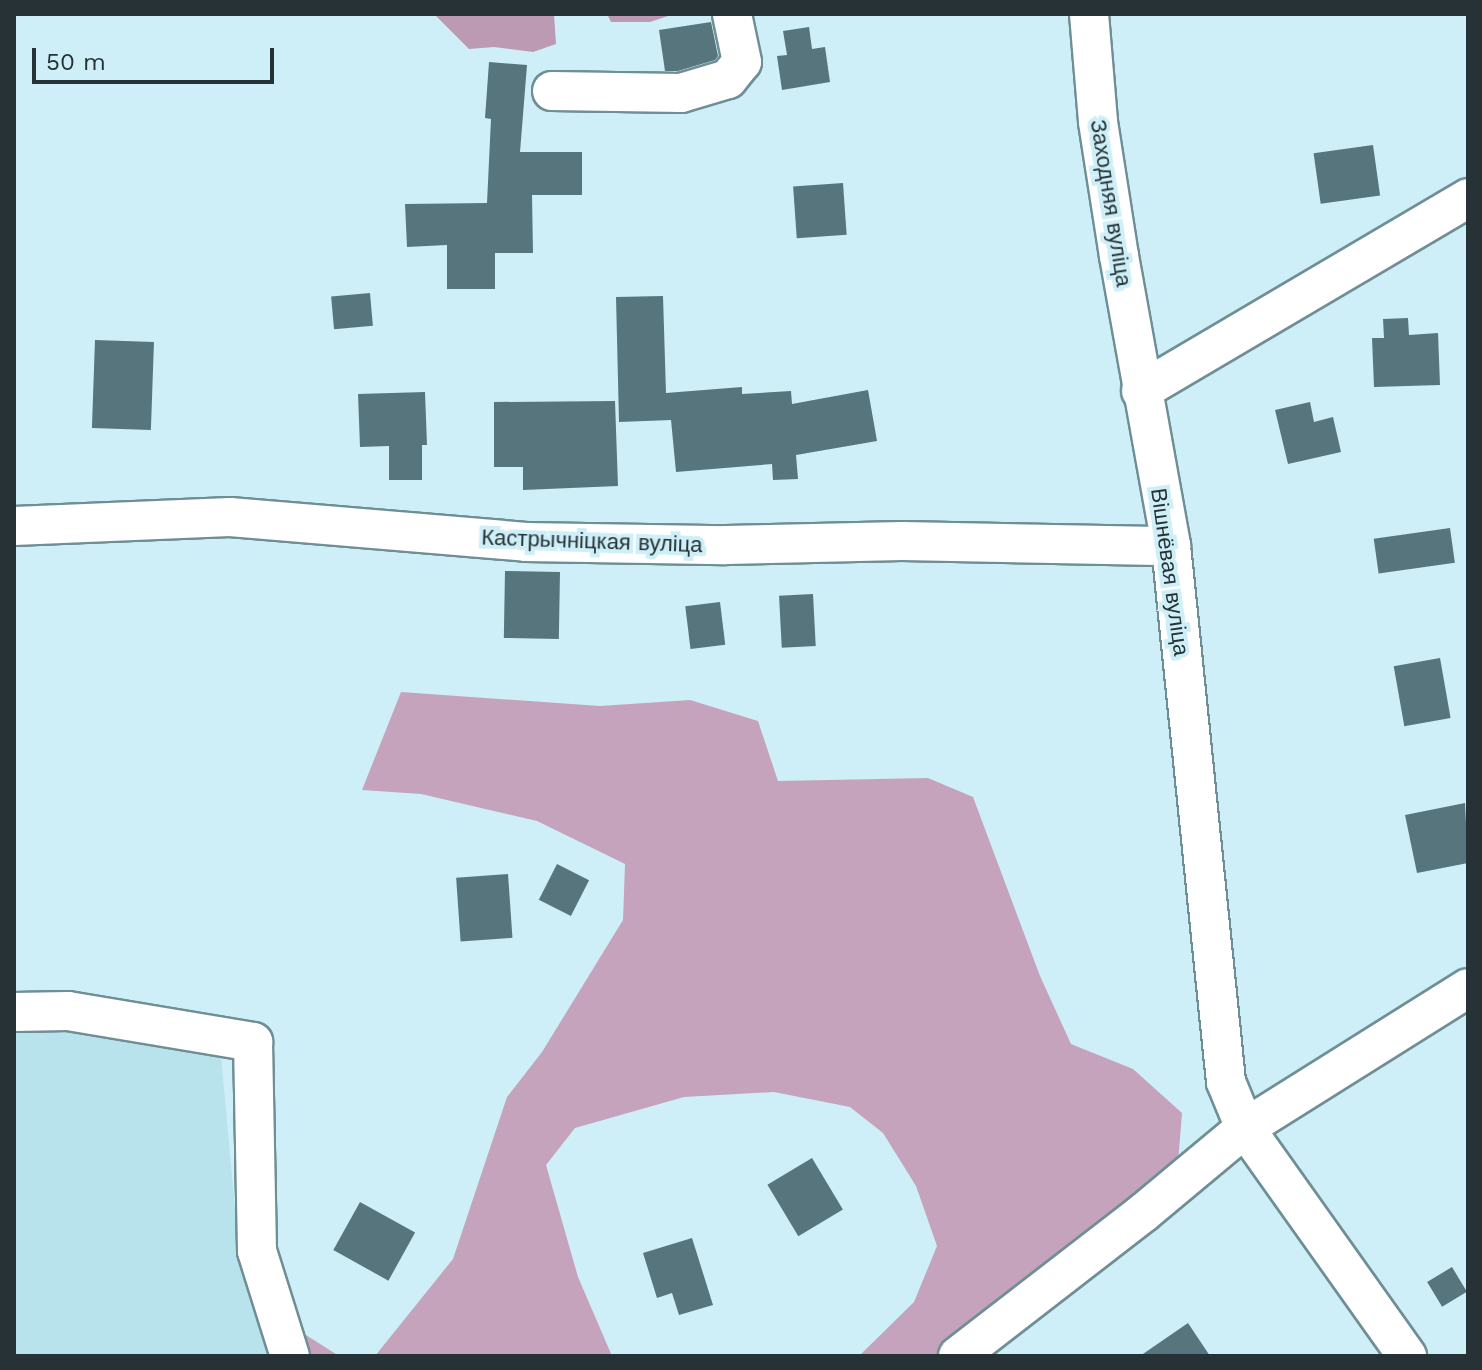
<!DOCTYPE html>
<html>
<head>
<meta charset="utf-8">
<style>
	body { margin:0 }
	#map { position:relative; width:1482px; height:1370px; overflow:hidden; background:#ceeff7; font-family:"Work Sans",sans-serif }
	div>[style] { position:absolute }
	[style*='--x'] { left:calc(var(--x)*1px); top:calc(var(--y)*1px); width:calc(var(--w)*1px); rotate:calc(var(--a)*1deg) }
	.built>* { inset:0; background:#b8e2ec }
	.forest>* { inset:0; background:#c6a3bd }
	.water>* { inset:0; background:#bd9ab4 }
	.building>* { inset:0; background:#57757c; transform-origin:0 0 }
	.roads { filter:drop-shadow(2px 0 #6f8e95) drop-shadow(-2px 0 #6f8e95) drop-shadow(0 2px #6f8e95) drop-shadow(0 -2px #6f8e95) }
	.minor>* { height:38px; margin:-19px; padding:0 19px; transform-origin:19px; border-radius:19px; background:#fff }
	span { translate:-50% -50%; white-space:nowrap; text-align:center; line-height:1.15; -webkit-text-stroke:8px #ceeff7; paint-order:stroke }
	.street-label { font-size:22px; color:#263235 }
	.frame { position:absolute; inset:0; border:16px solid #263235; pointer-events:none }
	.scale { position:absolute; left:32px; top:48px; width:242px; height:36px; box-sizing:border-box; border:4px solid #263235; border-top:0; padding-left:10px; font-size:24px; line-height:28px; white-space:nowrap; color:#263235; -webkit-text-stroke:6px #ceeff7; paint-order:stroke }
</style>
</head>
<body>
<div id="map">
	<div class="built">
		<i style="clip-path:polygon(83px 1028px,221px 1056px,239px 1252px,267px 1356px,14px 1356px,14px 1029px)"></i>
	</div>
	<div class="forest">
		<i style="clip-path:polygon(401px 692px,600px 706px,690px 700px,758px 721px,778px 781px,928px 778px,973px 797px,1040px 976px,1071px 1044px,1133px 1069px,1182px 1113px,1178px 1163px,935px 1356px,859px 1356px,914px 1302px,937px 1246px,916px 1186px,883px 1133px,850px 1107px,774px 1092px,684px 1097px,575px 1128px,546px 1165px,578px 1277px,612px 1356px,375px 1356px,453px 1259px,507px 1097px,542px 1052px,623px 920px,625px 864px,537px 821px,421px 794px,362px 790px)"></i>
		<i style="clip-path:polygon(262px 1307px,339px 1356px,276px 1356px)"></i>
	</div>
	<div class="water">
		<i style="clip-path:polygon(434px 14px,554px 14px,556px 44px,533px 52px,494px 47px,469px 49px)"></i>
		<i style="clip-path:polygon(607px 14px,674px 14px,650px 22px,611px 22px)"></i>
	</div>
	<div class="building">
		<i style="clip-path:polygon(711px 22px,718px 56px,715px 60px,678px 71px,665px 71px,659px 30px)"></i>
		<i style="clip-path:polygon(809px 27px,812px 49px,825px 47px,830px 82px,782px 90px,777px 56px,787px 55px,783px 31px)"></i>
		<i style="clip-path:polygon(489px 62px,527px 65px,520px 152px,582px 152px,582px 195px,532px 195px,533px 253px,495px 253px,495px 289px,447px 289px,447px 245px,407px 247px,405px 204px,487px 203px,491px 119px,485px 118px)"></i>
		<i style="left:1373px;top:145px;width:51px;height:60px;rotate:82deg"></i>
		<i style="left:843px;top:183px;width:52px;height:50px;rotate:86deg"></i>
		<i style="left:370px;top:293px;width:33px;height:39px;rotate:85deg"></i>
		<i style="clip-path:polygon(663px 296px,666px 393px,742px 387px,742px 394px,791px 391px,792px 404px,868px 390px,877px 441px,796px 455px,798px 479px,773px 480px,772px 464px,676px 472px,671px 420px,619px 422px,616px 297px)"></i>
		<i style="clip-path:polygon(1408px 318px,1409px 335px,1438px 333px,1440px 385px,1374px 387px,1372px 338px,1384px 338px,1383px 319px)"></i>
		<i style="left:95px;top:340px;width:59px;height:88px;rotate:2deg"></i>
		<i style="clip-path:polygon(425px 392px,427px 445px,422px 445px,422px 480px,389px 480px,389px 446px,360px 447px,358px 394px)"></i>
		<i style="clip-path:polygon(615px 401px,618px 486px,523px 490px,523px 467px,494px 467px,494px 402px)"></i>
		<i style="clip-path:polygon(1310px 402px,1314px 422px,1333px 417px,1341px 452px,1288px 464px,1275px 410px)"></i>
		<i style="left:1450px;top:528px;width:35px;height:77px;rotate:82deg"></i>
		<i style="left:505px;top:571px;width:55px;height:67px;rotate:1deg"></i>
		<i style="left:813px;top:594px;width:52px;height:34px;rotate:87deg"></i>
		<i style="left:720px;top:602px;width:43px;height:35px;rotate:83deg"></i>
		<i style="left:1440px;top:658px;width:61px;height:47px;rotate:80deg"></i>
		<i style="clip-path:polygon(1465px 803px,1468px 863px,1417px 873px,1405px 815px)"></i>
		<i style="left:557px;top:864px;width:36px;height:40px;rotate:27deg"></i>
		<i style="left:508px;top:874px;width:64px;height:52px;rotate:86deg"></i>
		<i style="left:812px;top:1158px;width:60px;height:52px;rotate:59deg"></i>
		<i style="left:360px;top:1202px;width:63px;height:55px;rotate:29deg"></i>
		<i style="clip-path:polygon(692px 1238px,713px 1305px,679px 1315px,672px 1293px,657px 1298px,643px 1253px)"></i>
		<i style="left:1452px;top:1267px;width:29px;height:29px;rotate:59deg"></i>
		<i style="clip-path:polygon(1188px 1323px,1210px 1356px,1140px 1356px)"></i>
	</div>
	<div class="roads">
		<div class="minor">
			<i style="--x:1089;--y:14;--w:108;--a:85.2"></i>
			<i style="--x:1098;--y:122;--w:136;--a:81.1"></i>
			<i style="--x:1119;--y:256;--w:295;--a:79.8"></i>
			<i style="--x:1171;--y:546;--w:539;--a:84.14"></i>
			<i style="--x:1226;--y:1082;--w:50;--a:67.6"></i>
			<i style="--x:1245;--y:1128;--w:280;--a:54.6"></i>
			<i style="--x:552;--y:91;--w:129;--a:0.9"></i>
			<i style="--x:681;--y:93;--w:49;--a:-16.6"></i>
			<i style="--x:728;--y:79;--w:22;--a:-51"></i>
			<i style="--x:742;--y:62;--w:49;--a:-101.8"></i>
			<i style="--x:1141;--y:391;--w:380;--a:-30.5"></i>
			<i style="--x:14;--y:526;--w:216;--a:-2.4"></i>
			<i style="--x:230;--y:517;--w:297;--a:4.8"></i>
			<i style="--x:526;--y:542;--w:200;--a:0.9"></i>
			<i style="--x:726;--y:545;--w:176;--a:-1.3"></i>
			<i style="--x:902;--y:541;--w:269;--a:1.1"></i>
			<i style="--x:14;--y:1012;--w:54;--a:-1.1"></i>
			<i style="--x:68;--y:1011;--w:188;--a:9.5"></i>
			<i style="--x:253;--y:1042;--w:209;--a:88.9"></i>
			<i style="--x:257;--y:1251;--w:110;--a:72.6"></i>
			<i style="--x:958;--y:1356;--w:234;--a:-37.7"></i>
			<i style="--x:1143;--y:1213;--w:133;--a:-39.8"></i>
			<i style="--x:1245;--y:1128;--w:263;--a:-32.1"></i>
		</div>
	</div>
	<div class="street-label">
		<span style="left:1111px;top:203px;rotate:81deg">Заходняя вуліца</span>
		<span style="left:592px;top:541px;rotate:2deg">Кастрычніцкая вуліца</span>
		<span style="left:1170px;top:572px;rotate:82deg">Вішнёвая вуліца</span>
	</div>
	<div class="frame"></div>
	<div class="scale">50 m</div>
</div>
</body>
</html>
